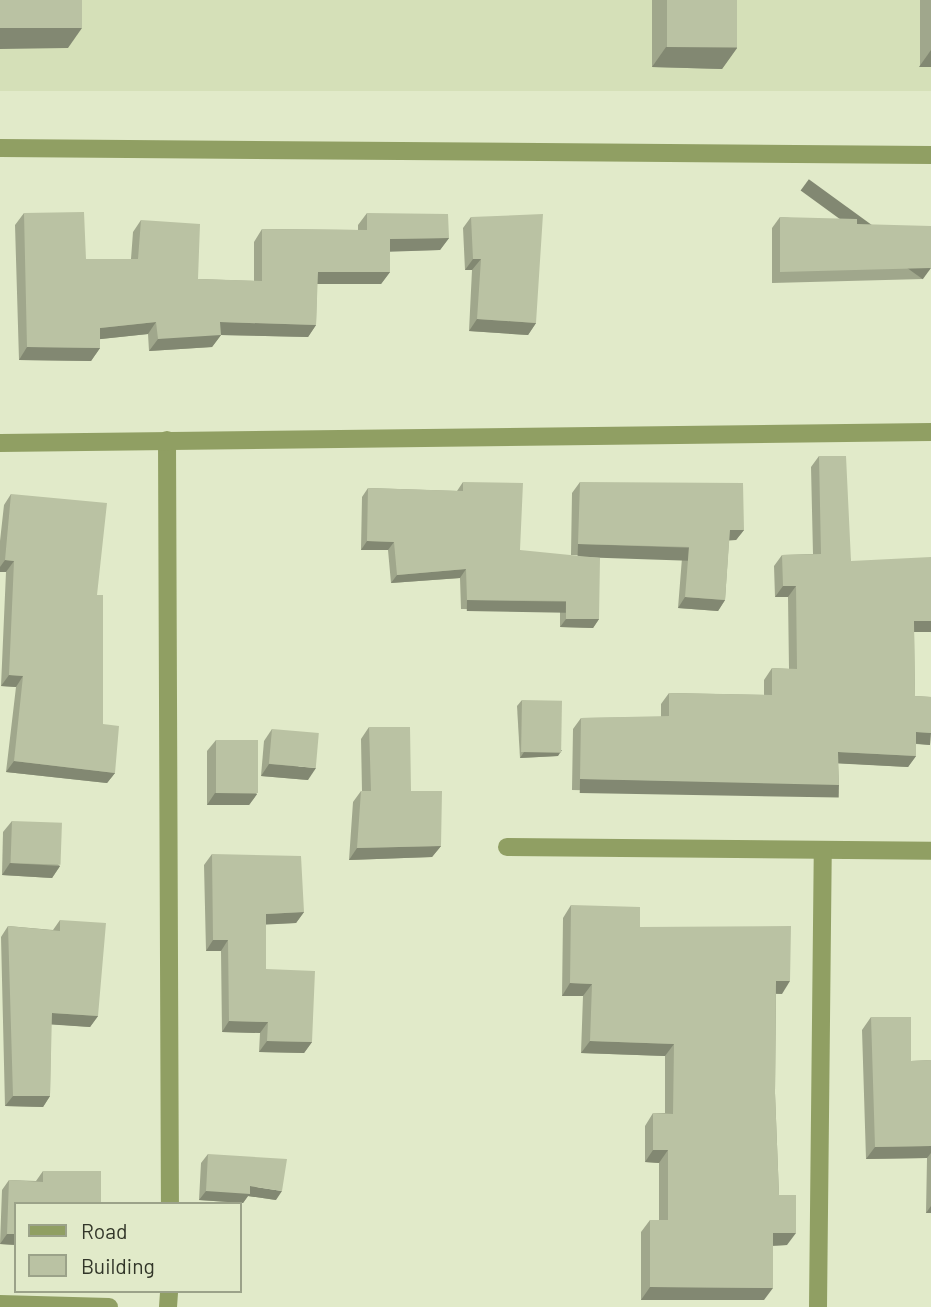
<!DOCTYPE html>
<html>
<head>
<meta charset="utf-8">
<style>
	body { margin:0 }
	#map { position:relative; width:931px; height:1307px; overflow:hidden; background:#e1eac9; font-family:Barlow,sans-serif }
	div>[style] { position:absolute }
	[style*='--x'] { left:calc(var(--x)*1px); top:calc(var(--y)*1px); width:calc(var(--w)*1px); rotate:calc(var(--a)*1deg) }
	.built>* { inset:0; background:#d5e0b8; transform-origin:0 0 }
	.minor>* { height:18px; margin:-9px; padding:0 9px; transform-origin:9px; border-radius:9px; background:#909f63 }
	.wall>* { inset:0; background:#a0a78c; transform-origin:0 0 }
	.shaded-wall>* { inset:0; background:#828872; transform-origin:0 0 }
	.building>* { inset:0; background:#bac2a3; transform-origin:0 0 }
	span { translate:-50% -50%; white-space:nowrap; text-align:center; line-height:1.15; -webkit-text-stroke:5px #e1eac9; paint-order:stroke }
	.legend { position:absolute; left:14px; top:1202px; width:228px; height:91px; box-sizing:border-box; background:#e1eac9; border:2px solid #9ba289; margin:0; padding:9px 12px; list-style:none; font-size:21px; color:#323629 }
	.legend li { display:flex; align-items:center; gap:14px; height:35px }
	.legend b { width:35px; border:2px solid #9ba289 }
</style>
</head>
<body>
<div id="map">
	<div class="built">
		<i style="left:0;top:0;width:931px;height:91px"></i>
	</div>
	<div class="minor">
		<i style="--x:0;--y:148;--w:931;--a:0.43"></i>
		<i style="--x:167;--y:440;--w:764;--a:89.78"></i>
		<i style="--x:0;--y:443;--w:931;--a:-0.68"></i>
		<i style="--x:507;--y:847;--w:424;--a:0.5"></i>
		<i style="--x:0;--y:1304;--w:109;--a:1.6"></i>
		<i style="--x:168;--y:1307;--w:16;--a:-86"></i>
		<i style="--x:818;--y:1307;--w:457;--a:-89.4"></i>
	</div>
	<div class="wall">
		<i style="clip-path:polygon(652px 0,737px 0,737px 48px,722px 69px,652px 67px)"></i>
		<i style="left:920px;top:0;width:11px;height:67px"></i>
		<i style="clip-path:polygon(24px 213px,86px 259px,131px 259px,133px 232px,141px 220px,198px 279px,254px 281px,254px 242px,262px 229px,358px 230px,358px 225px,367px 213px,449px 238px,440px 250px,390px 251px,390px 272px,381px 284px,317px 284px,316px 325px,308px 337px,221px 335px,212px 347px,149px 351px,148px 334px,100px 339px,100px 348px,91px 361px,19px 360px,15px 225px)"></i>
		<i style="clip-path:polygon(471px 217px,536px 323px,528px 335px,469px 331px,472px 270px,465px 270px,463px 228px)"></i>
		<i style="clip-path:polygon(780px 217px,857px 224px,923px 279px,772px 283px,772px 228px)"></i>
		<i style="clip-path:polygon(819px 456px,851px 561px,931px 632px,914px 632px,915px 696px,931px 697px,930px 745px,916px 744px,916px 756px,908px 767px,838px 763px,839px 785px,831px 796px,572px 790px,573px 729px,581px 718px,661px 717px,661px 704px,669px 693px,764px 695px,764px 680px,772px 668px,789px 669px,788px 597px,775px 597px,774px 566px,782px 555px,813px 554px,811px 467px)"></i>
		<i style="clip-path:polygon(463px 482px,520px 550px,599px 619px,593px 628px,560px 627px,560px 610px,461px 609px,460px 578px,391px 583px,388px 550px,361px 550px,362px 497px,368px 488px,457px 491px)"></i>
		<i style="clip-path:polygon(580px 482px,744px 530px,736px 540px,729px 540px,725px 600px,718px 611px,678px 608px,682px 558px,571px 555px,572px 493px)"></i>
		<i style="clip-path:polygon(11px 494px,97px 595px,103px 724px,115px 773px,107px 783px,6px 772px,16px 687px,1px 686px,6px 572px,0 572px,0 541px,4px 505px)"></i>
		<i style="clip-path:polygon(522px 700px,558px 756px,520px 758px,517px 706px)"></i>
		<i style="clip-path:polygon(369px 727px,411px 791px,441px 846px,432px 857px,349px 860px,353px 802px,361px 791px,362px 791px,361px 739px)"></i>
		<i style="clip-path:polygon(272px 729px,308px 780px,261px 776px,264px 741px)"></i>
		<i style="clip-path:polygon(216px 740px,257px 794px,249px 805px,207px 805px,207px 751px)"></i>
		<i style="clip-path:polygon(12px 821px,60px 866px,52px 878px,2px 875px,3px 832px)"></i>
		<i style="clip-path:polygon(212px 854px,304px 912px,296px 923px,266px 924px,266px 969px,312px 1042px,304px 1053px,259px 1052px,260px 1033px,222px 1032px,221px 951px,206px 951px,204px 865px)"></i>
		<i style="clip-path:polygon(571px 905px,640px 927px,782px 994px,776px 994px,775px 1093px,779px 1195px,787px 1245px,773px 1246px,764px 1300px,641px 1300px,641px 1232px,650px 1220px,659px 1220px,659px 1163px,645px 1162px,645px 1126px,653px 1113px,665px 1113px,665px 1056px,581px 1053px,583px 996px,562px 996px,563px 918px)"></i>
		<i style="clip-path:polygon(60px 920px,98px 1016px,90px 1027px,51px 1024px,50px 1096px,43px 1107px,5px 1106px,1px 937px,8px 926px,53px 930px)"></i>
		<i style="clip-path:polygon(871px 1017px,911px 1061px,931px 1060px,931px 1213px,926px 1213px,927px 1158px,866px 1159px,862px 1030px)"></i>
		<i style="clip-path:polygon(208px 1154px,276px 1200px,248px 1196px,243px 1203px,199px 1200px,201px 1163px)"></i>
		<i style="clip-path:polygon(43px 1171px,101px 1171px,16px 1204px,16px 1245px,0 1244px,2px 1190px,9px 1180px,36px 1181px)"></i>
	</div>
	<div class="shaded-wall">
		<i style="clip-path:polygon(0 28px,82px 28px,68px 48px,0 49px)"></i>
		<i style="clip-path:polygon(666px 47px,737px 48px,722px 69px,652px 67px)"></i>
		<i style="clip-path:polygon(931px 50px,931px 67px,919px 67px)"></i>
		<i style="clip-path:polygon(449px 238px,440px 250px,382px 252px,390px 239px)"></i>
		<i style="clip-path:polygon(473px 259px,481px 259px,472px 270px,465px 270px)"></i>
		<i style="left:931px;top:268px;width:14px;height:151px;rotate:126deg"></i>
		<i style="clip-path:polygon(318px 272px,390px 272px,381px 284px,309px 284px)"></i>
		<i style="clip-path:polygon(477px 319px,536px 323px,528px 335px,469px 331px)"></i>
		<i style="clip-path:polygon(156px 322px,148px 334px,92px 340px,100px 328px)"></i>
		<i style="clip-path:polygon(220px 322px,316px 325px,308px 337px,221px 335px,212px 347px,149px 351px,158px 339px)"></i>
		<i style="clip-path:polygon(27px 347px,100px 348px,91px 361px,19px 360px)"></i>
		<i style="clip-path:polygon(730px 530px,744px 530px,736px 540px,722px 541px)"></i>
		<i style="clip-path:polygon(367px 541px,394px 542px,388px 550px,361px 550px)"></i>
		<i style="left:578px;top:544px;width:111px;height:13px;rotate:2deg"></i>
		<i style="clip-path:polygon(5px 560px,14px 561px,6px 572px,0 572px,0 567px)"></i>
		<i style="clip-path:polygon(466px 569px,460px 578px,391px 583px,397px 575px)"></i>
		<i style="clip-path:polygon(783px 586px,796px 586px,788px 597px,775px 597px)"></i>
		<i style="clip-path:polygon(685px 597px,725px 600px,718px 611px,678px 608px)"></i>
		<i style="left:467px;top:600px;width:99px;height:11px;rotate:1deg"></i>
		<i style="clip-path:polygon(566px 619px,599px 619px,593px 628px,560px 627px)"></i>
		<i style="clip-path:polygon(914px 621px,931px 621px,931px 632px,907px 632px)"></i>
		<i style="clip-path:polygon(9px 675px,23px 676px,16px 687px,1px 686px)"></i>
		<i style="clip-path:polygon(916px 732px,931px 733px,930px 745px,909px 743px)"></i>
		<i style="clip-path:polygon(562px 750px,558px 756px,520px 758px,524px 752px)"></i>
		<i style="clip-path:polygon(838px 752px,916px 756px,908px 767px,830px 763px)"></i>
		<i style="clip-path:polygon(14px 761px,115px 773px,107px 783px,6px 772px)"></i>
		<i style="clip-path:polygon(269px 764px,316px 768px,308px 780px,261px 776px)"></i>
		<i style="left:580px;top:779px;width:259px;height:14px;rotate:1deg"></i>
		<i style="clip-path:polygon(215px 793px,257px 794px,249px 805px,207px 805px)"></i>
		<i style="clip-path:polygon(441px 846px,432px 857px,349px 860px,357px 848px)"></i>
		<i style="clip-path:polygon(10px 863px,60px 866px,52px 878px,2px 875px)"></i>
		<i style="clip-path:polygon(304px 912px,296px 923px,258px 925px,266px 914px)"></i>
		<i style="clip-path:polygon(213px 940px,228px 940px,221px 951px,206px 951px)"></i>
		<i style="clip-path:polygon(776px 981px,790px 981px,782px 994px,768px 993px)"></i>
		<i style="clip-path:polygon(570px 983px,592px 984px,583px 996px,562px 996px)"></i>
		<i style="clip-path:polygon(52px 1013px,98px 1016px,90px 1027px,44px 1024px)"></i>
		<i style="clip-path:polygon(229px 1021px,268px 1022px,260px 1033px,222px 1032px)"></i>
		<i style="clip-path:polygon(267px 1041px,312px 1042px,304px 1053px,259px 1052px)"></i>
		<i style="clip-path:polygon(590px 1041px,674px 1044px,665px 1056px,581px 1053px)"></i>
		<i style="clip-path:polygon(13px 1096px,50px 1096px,43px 1107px,5px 1106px)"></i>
		<i style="clip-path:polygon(931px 1146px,931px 1153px,927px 1158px,866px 1159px,875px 1147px)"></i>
		<i style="clip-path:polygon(653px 1150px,668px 1150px,659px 1163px,645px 1162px)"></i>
		<i style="clip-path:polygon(250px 1186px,282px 1191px,276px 1200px,248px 1196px,243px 1203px,199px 1200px,206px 1191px)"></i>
		<i style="clip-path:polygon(931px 1206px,931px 1213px,926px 1213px)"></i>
		<i style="clip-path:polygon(773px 1233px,796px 1233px,787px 1245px,765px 1246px)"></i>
		<i style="clip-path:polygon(7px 1234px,16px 1234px,16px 1245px,0 1244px)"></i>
		<i style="clip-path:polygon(650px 1287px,773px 1288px,764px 1300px,641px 1300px)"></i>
	</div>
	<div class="building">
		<i style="left:0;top:0;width:82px;height:28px"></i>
		<i style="left:667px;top:0;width:70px;height:47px"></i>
		<i style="clip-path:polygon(84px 212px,86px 259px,138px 259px,141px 220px,200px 224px,198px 279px,262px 281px,262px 229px,367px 230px,367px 213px,448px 214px,449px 238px,390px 239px,390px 272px,318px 272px,316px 325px,220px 322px,221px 335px,158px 339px,156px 322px,100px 328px,100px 348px,27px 347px,24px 213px)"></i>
		<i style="clip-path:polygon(543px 214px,536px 323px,477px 319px,481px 259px,473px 259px,471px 217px)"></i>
		<i style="clip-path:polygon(780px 217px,857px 219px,857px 224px,931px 226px,931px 268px,780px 272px)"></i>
		<i style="clip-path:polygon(819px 456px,846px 456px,851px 561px,931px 557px,931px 621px,914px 621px,915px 696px,931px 697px,931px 733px,916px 732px,916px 756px,838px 752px,839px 785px,580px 779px,581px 718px,669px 716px,669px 693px,772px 695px,772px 668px,797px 669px,796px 586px,783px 586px,782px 555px,821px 554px)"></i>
		<i style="clip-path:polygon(463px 482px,523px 483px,520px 550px,600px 558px,599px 619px,566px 619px,566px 601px,467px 600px,466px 569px,397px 575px,394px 542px,367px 541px,368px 488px,463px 491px)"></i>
		<i style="clip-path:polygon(580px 482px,743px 483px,744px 530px,730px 530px,725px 600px,685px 597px,689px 547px,578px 544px)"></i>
		<i style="clip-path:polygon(11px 494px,107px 503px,97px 595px,103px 595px,103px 724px,119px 726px,115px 773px,14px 761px,23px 676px,9px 675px,14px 561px,5px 560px)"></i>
		<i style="left:522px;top:700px;width:40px;height:52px;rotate:1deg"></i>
		<i style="clip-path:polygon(369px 727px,410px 727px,411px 791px,442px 791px,441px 846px,357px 848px,361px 791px,371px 791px)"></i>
		<i style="left:272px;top:729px;width:47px;height:35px;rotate:5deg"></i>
		<i style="left:216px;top:740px;width:42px;height:53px"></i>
		<i style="left:12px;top:821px;width:50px;height:42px;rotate:2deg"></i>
		<i style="clip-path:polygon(212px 854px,301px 856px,304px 912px,266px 914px,266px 969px,315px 971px,312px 1042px,267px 1041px,268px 1022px,229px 1021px,228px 940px,213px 940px)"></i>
		<i style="clip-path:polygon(571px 905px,640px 907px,640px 927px,791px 926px,790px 981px,776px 981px,775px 1093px,779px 1195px,796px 1195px,796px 1233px,773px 1233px,773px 1288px,650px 1287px,650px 1220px,668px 1220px,668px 1150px,653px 1150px,653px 1113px,673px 1114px,674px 1044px,590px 1041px,592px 984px,570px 983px)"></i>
		<i style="clip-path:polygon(60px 920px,106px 923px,98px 1016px,52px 1013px,50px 1096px,13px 1096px,8px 926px,60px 931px)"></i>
		<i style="clip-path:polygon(871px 1017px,911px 1017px,911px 1061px,931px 1060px,931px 1146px,875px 1147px)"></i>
		<i style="clip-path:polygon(208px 1154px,287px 1159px,282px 1191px,250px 1186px,250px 1194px,206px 1191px)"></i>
		<i style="clip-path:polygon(43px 1171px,101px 1171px,101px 1204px,16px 1204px,16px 1234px,7px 1234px,9px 1180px,43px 1182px)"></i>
	</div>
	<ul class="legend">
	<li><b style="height:9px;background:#909f63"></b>Road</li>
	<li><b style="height:19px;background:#bac2a3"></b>Building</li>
	</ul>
</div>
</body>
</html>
